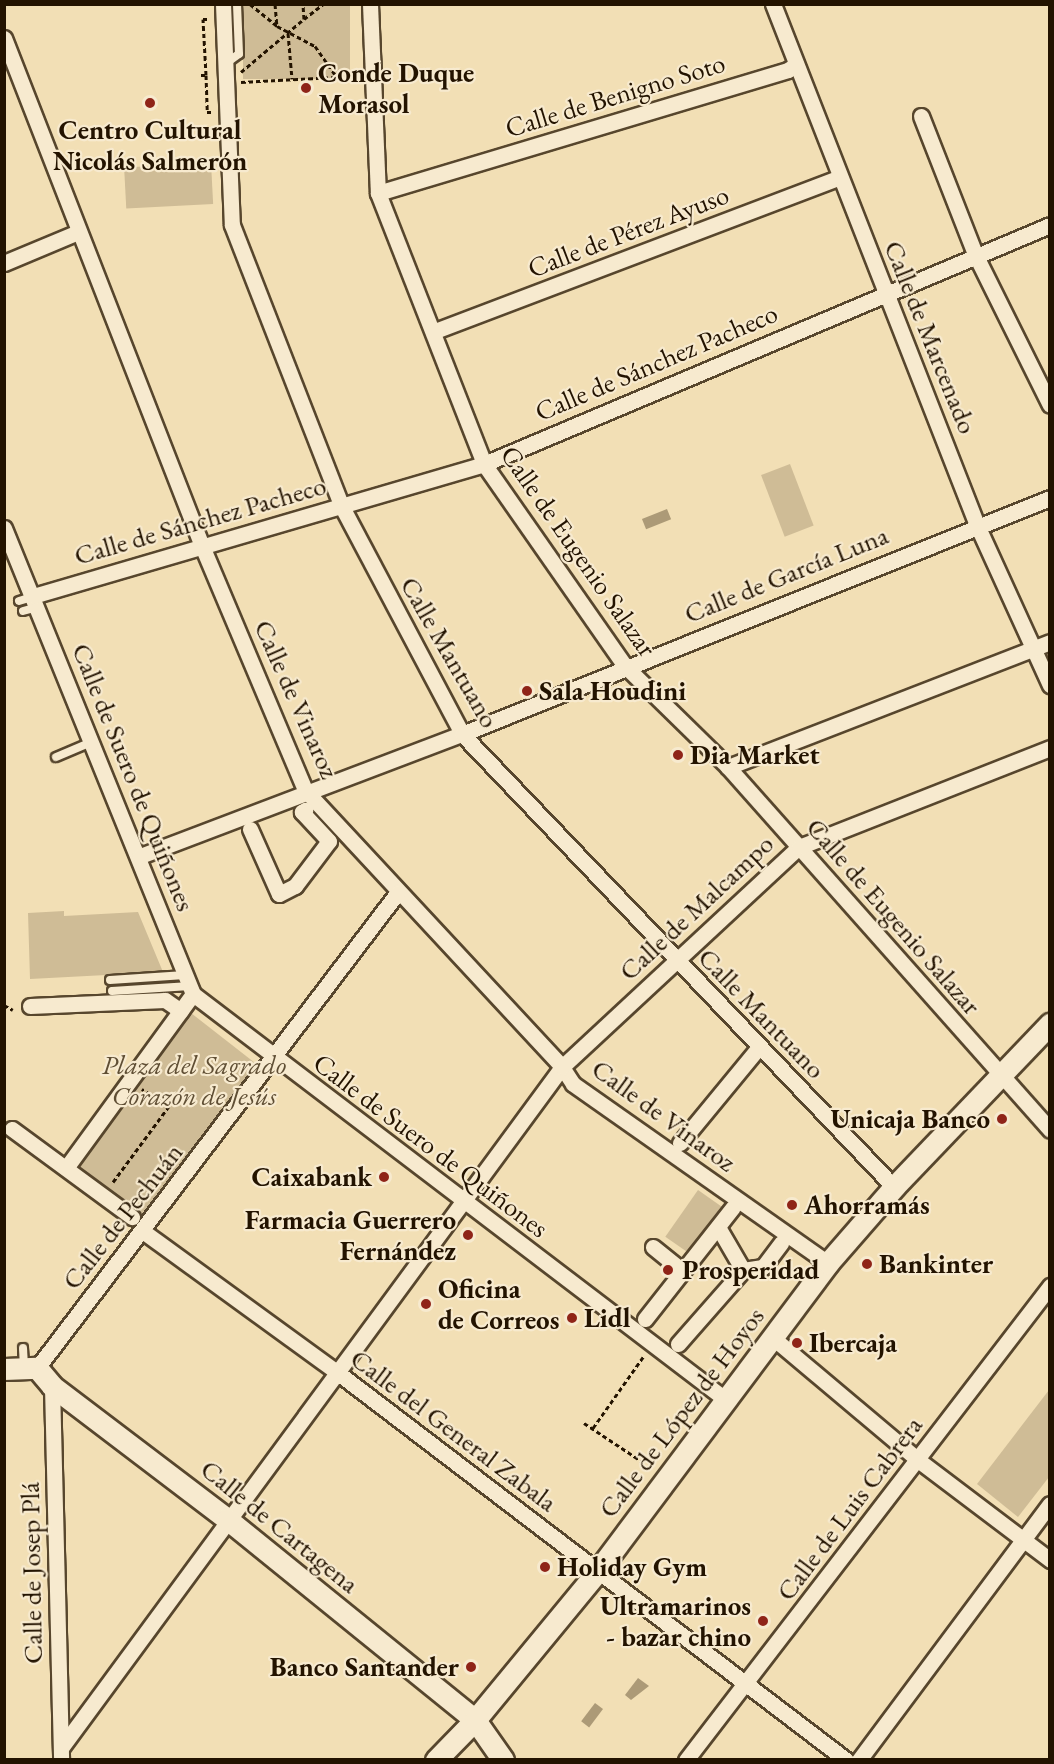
<!DOCTYPE html>
<html>
<head>
<meta charset="utf-8">
<style>
	body { margin:0 }
	#map { position:relative; width:1054px; height:1764px; overflow:hidden; background:#f2dfb5; font-family:"EB Garamond",serif }
	div>[style] { position:absolute }
	[style*='--x'] { left:calc(var(--x)*1px); top:calc(var(--y)*1px); width:calc(var(--w)*1px); rotate:calc(var(--a)*1deg) }
	.green>* { inset:0; background:#cfbc96; transform-origin:0 0 }
	.water>* { inset:0; background:#ac9a77; transform-origin:0 0 }
	.path>* { height:3px; margin-top:-1.5px; transform-origin:0; background:repeating-linear-gradient(90deg,#231300 0 4.5px,transparent 0 7.5px) }
	.roads { filter:drop-shadow(2px 0 #57462d) drop-shadow(-2px 0 #57462d) drop-shadow(0 2px #57462d) drop-shadow(0 -2px #57462d) }
	.lane>* { height:8px; margin:-4px; padding:0 4px; transform-origin:4px; border-radius:4px; background:#f7eacf }
	.street>* { height:15px; margin:-7.5px; padding:0 7.5px; transform-origin:7.5px; border-radius:7.5px; background:#f7eacf }
	.secondary>* { height:21px; margin:-10.5px; padding:0 10.5px; transform-origin:10.5px; border-radius:10.5px; background:#f7eacf }
	.dots>* { width:16px; height:16px; translate:-50% -50%; box-sizing:border-box; border:3px solid #f7eacf; border-radius:50% }
	span { translate:-50% -50%; white-space:nowrap; text-align:center; line-height:1.15; -webkit-text-stroke:4.5px #f7eacf; paint-order:stroke }
	.poi-label { font-size:27px; color:#231300; font-weight:700 }
	.left { translate:0 -50%; text-align:left }
	.right { translate:-100% -50%; text-align:right }
	.street-label { font-size:27px; color:#231300 }
	.park-label { font-size:27px; color:#5f4e34; font-style:italic }
	.frame { position:absolute; inset:0; border:6px solid #231300; pointer-events:none }
</style>
</head>
<body>
<div id="map">
	<div class="green">
		<i style="left:243px;top:5px;width:107px;height:74px"></i>
		<i style="left:211px;top:163px;width:41px;height:87px;rotate:87deg"></i>
		<i style="left:790px;top:464px;width:66px;height:31px;rotate:69deg"></i>
		<i style="clip-path:polygon(64px 911px,64px 916px,138px 912px,163px 972px,30px 979px,28px 913px)"></i>
		<i style="left:191px;top:1013px;width:85px;height:194px;rotate:38deg"></i>
		<i style="left:698px;top:1190px;width:33px;height:57px;rotate:35deg"></i>
		<i style="clip-path:polygon(1049px 1390px,1049px 1477px,1018px 1517px,977px 1484px)"></i>
	</div>
	<div class="water">
		<i style="left:667px;top:509px;width:11px;height:27px;rotate:68deg"></i>
		<i style="clip-path:polygon(638px 1678px,649px 1686px,631px 1700px,625px 1695px)"></i>
		<i style="left:595px;top:1703px;width:10px;height:23px;rotate:37deg"></i>
	</div>
	<div class="path">
		<i style="--x:250;--y:4;--w:35;--a:39"></i>
		<i style="--x:277;--y:26;--w:43;--a:27.8"></i>
		<i style="--x:315;--y:46;--w:38;--a:55"></i>
		<i style="--x:275;--y:4;--w:22;--a:85"></i>
		<i style="--x:304;--y:19;--w:24;--a:-38"></i>
		<i style="--x:288;--y:33;--w:46;--a:85"></i>
		<i style="--x:241;--y:72;--w:82;--a:-40.1"></i>
		<i style="--x:304;--y:19;--w:15;--a:-94"></i>
		<i style="--x:201;--y:75;--w:5;--a:0"></i>
		<i style="--x:206;--y:75;--w:56;--a:-93.1"></i>
		<i style="--x:203;--y:19;--w:5;--a:0"></i>
		<i style="--x:206;--y:75;--w:37;--a:88"></i>
		<i style="--x:207;--y:112;--w:4;--a:0"></i>
		<i style="--x:241;--y:82;--w:115;--a:-3"></i>
		<i style="--x:4;--y:1005;--w:10;--a:29"></i>
		<i style="--x:113;--y:1182;--w:94;--a:-53.6"></i>
		<i style="--x:169;--y:1106;--w:32;--a:-148"></i>
		<i style="--x:584;--y:1423;--w:71;--a:33.5"></i>
		<i style="--x:593;--y:1428;--w:87;--a:-54.8"></i>
	</div>
	<div class="roads">
		<div class="lane">
			<i style="--x:225;--y:64;--w:17;--a:-36"></i>
			<i style="--x:239;--y:54;--w:50;--a:-92.3"></i>
			<i style="--x:19;--y:601;--w:14;--a:-17"></i>
			<i style="--x:23;--y:611;--w:16;--a:-15"></i>
			<i style="--x:56;--y:757;--w:38;--a:-23"></i>
			<i style="--x:110;--y:980;--w:75;--a:-3.8"></i>
			<i style="--x:112;--y:991;--w:78;--a:-3.7"></i>
			<i style="--x:23;--y:1348;--w:20;--a:87"></i>
		</div>
		<div class="street">
			<i style="--x:223;--y:4;--w:221;--a:87.7"></i>
			<i style="--x:232;--y:225;--w:300;--a:68.7"></i>
			<i style="--x:341;--y:505;--w:259;--a:62.1"></i>
			<i style="--x:462;--y:734;--w:626;--a:46.36"></i>
			<i style="--x:370;--y:4;--w:189;--a:87.6"></i>
			<i style="--x:378;--y:193;--w:291;--a:68.6"></i>
			<i style="--x:484;--y:464;--w:246;--a:55.1"></i>
			<i style="--x:625;--y:666;--w:144;--a:44.4"></i>
			<i style="--x:728;--y:767;--w:485;--a:48.4"></i>
			<i style="--x:773;--y:4;--w:560;--a:68.62"></i>
			<i style="--x:977;--y:525;--w:176;--a:65.5"></i>
			<i style="--x:4;--y:38;--w:545;--a:68.71"></i>
			<i style="--x:202;--y:546;--w:265;--a:67.1"></i>
			<i style="--x:305;--y:790;--w:378;--a:47.1"></i>
			<i style="--x:562;--y:1067;--w:20;--a:57"></i>
			<i style="--x:573;--y:1084;--w:312;--a:35.1"></i>
			<i style="--x:921;--y:116;--w:150;--a:68.6"></i>
			<i style="--x:976;--y:256;--w:166;--a:63.6"></i>
			<i style="--x:378;--y:193;--w:428;--a:-16.7"></i>
			<i style="--x:788;--y:70;--w:10;--a:-37"></i>
			<i style="--x:4;--y:263;--w:80;--a:-22.7"></i>
			<i style="--x:435;--y:331;--w:433;--a:-20.8"></i>
			<i style="--x:4;--y:528;--w:503;--a:67.92"></i>
			<i style="--x:193;--y:994;--w:669;--a:37.28"></i>
			<i style="--x:33;--y:596;--w:470;--a:-16.3"></i>
			<i style="--x:484;--y:464;--w:614;--a:-22.89"></i>
			<i style="--x:728;--y:767;--w:345;--a:-21.2"></i>
			<i style="--x:250;--y:829;--w:71;--a:66"></i>
			<i style="--x:279;--y:894;--w:18;--a:-27"></i>
			<i style="--x:295;--y:886;--w:56;--a:-52.9"></i>
			<i style="--x:329;--y:841;--w:40;--a:-133"></i>
			<i style="--x:302;--y:812;--w:4;--a:-34"></i>
			<i style="--x:140;--y:856;--w:344;--a:-20.8"></i>
			<i style="--x:462;--y:734;--w:634;--a:-21.87"></i>
			<i style="--x:30;--y:1006;--w:135;--a:-2.5"></i>
			<i style="--x:165;--y:1000;--w:19;--a:35"></i>
			<i style="--x:12;--y:1129;--w:149;--a:36.3"></i>
			<i style="--x:680;--y:1143;--w:124;--a:-50.5"></i>
			<i style="--x:66;--y:1168;--w:215;--a:-53.9"></i>
			<i style="--x:718;--y:1227;--w:50;--a:59.8"></i>
			<i style="--x:144;--y:1232;--w:240;--a:36"></i>
			<i style="--x:338;--y:1373;--w:639;--a:37.3"></i>
			<i style="--x:653;--y:1247;--w:38;--a:39"></i>
			<i style="--x:645;--y:1319;--w:142;--a:-51.8"></i>
			<i style="--x:772;--y:1337;--w:191;--a:40.1"></i>
			<i style="--x:918;--y:1460;--w:166;--a:37.1"></i>
			<i style="--x:678;--y:1344;--w:98;--a:-48.7"></i>
			<i style="--x:743;--y:1270;--w:20;--a:-9"></i>
			<i style="--x:763;--y:1267;--w:30;--a:-53"></i>
			<i style="--x:37;--y:1368;--w:597;--a:-52.82"></i>
			<i style="--x:52;--y:1386;--w:374;--a:88.6"></i>
			<i style="--x:61;--y:1748;--w:845;--a:-53.66"></i>
			<i style="--x:562;--y:1067;--w:323;--a:-42.9"></i>
			<i style="--x:799;--y:847;--w:270;--a:-21.5"></i>
			<i style="--x:686;--y:1760;--w:598;--a:-52.48"></i>
			<i style="--x:859;--y:1760;--w:319;--a:-53.3"></i>
		</div>
		<div class="secondary">
			<i style="--x:4;--y:1369;--w:33;--a:-2"></i>
			<i style="--x:37;--y:1368;--w:23;--a:50"></i>
			<i style="--x:52;--y:1386;--w:220;--a:37.2"></i>
			<i style="--x:227;--y:1519;--w:319;--a:39"></i>
			<i style="--x:475;--y:1720;--w:49;--a:55"></i>
			<i style="--x:436;--y:1760;--w:56;--a:-45.7"></i>
			<i style="--x:475;--y:1720;--w:192;--a:-50.5"></i>
			<i style="--x:597;--y:1572;--w:386;--a:-53.2"></i>
			<i style="--x:828;--y:1263;--w:101;--a:-49"></i>
			<i style="--x:894;--y:1187;--w:226;--a:-46.3"></i>
		</div>
	</div>
	<div class="dots">
		<i style="left:306px;top:88px;background:#8f2418"></i>
		<i style="left:150px;top:103px;background:#8f2418"></i>
		<i style="left:527px;top:691px;background:#8f2418"></i>
		<i style="left:678px;top:755px;background:#8f2418"></i>
		<i style="left:1002px;top:1119px;background:#8f2418"></i>
		<i style="left:384px;top:1177px;background:#8f2418"></i>
		<i style="left:792px;top:1205px;background:#8f2418"></i>
		<i style="left:468px;top:1235px;background:#8f2418"></i>
		<i style="left:867px;top:1264px;background:#8f2418"></i>
		<i style="left:668px;top:1270px;background:#8f2418"></i>
		<i style="left:426px;top:1304px;background:#8f2418"></i>
		<i style="left:572px;top:1318px;background:#8f2418"></i>
		<i style="left:797px;top:1343px;background:#8f2418"></i>
		<i style="left:545px;top:1567px;background:#8f2418"></i>
		<i style="left:763px;top:1621px;background:#8f2418"></i>
		<i style="left:471px;top:1667px;background:#8f2418"></i>
	</div>
	<div class="poi-label">
		<span class="left" style="left:318px;top:88px">Conde Duque<br>Morasol</span>
		<span style="left:150px;top:145px">Centro Cultural<br>Nicolás Salmerón</span>
		<span class="left" style="left:539px;top:691px">Sala Houdini</span>
		<span class="left" style="left:690px;top:755px">Dia Market</span>
		<span class="right" style="left:990px;top:1119px">Unicaja Banco</span>
		<span class="right" style="left:372px;top:1177px">Caixabank</span>
		<span class="left" style="left:804px;top:1205px">Ahorramás</span>
		<span class="right" style="left:456px;top:1235px">Farmacia Guerrero<br>Fernández</span>
		<span class="left" style="left:879px;top:1264px">Bankinter</span>
		<span class="left" style="left:682px;top:1270px">Prosperidad</span>
		<span class="left" style="left:438px;top:1304px">Oficina<br>de Correos</span>
		<span class="left" style="left:584px;top:1318px">Lidl</span>
		<span class="left" style="left:809px;top:1343px">Ibercaja</span>
		<span class="left" style="left:557px;top:1567px">Holiday Gym</span>
		<span class="right" style="left:751px;top:1621px">Ultramarinos<br>- bazar chino</span>
		<span class="right" style="left:459px;top:1667px">Banco Santander</span>
	</div>
	<div class="street-label">
		<span style="left:615px;top:95px;rotate:-17deg">Calle de Benigno Soto</span>
		<span style="left:628px;top:231px;rotate:-21deg">Calle de Pérez Ayuso</span>
		<span style="left:931px;top:337px;rotate:68deg">Calle de Marcenado</span>
		<span style="left:656px;top:362px;rotate:-23deg">Calle de Sánchez Pacheco</span>
		<span style="left:200px;top:520px;rotate:-16deg">Calle de Sánchez Pacheco</span>
		<span style="left:579px;top:551px;rotate:55deg">Calle de Eugenio Salazar</span>
		<span style="left:786px;top:574px;rotate:-22deg">Calle de García Luna</span>
		<span style="left:450px;top:652px;rotate:60deg">Calle Mantuano</span>
		<span style="left:297px;top:699px;rotate:66deg">Calle de Vinaroz</span>
		<span style="left:134px;top:777px;rotate:68deg">Calle de Suero de Quiñones</span>
		<span style="left:696px;top:907px;rotate:-43deg">Calle de Malcampo</span>
		<span style="left:894px;top:916px;rotate:49deg">Calle de Eugenio Salazar</span>
		<span style="left:762px;top:1013px;rotate:46deg">Calle Mantuano</span>
		<span style="left:664px;top:1115px;rotate:36deg">Calle de Vinaroz</span>
		<span style="left:431px;top:1145px;rotate:37deg">Calle de Suero de Quiñones</span>
		<span style="left:122px;top:1216px;rotate:-52deg">Calle de Pechuán</span>
		<span style="left:681px;top:1412px;rotate:-53deg">Calle de López de Hoyos</span>
		<span style="left:454px;top:1430px;rotate:37deg">Calle del General Zabala</span>
		<span style="left:849px;top:1508px;rotate:-53deg">Calle de Luis Cabrera</span>
		<span style="left:280px;top:1526px;rotate:39deg">Calle de Cartagena</span>
		<span style="left:31px;top:1573px;rotate:-91deg">Calle de Josep Plá</span>
	</div>
	<div class="park-label">
		<span style="left:194px;top:1080px">Plaza del Sagrado<br>Corazón de Jesús</span>
	</div>
	<div class="frame"></div>
</div>
</body>
</html>
